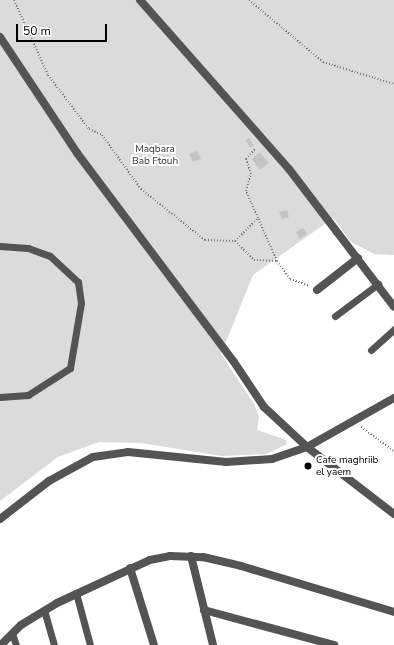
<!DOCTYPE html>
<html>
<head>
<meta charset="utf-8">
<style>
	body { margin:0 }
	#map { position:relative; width:394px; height:645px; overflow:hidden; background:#fff; font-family:"Nunito Sans",sans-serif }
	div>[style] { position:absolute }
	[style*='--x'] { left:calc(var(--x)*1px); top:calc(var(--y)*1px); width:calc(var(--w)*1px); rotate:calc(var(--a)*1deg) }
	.green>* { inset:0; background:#dbdbdb }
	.building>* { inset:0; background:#c4c4c4; transform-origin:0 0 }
	.path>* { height:2px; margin-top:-1px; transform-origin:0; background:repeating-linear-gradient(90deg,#767676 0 1px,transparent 0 3px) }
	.lane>* { height:7px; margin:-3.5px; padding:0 3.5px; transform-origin:3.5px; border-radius:3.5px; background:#545454 }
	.street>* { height:8px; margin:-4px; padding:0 4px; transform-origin:4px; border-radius:4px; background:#545454 }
	.dots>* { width:11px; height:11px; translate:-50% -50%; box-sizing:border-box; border:2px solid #fff; border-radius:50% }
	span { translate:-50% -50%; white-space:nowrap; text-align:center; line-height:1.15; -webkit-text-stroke:4px #fff; paint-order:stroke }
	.park-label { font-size:10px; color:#323232 }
	.poi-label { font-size:10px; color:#000 }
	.left { translate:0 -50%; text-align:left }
	.scale { position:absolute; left:16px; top:24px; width:91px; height:18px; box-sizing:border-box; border:2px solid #000; border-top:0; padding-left:5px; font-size:12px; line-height:14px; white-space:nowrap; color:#000; -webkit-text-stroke:3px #fff; paint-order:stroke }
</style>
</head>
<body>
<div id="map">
	<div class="green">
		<i style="clip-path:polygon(0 0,394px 0,394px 255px,374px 254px,351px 242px,333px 218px,253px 275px,221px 354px,254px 404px,259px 417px,257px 430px,286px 440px,287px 444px,266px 454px,222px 456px,141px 443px,99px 442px,58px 457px,0 501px)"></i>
	</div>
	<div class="building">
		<i style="left:249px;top:138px;width:9px;height:4px;rotate:58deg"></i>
		<i style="clip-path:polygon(197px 151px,201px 159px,193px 162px,189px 154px)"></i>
		<i style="left:260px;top:152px;width:14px;height:11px;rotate:51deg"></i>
		<i style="clip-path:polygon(287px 210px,289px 217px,282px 219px,279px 212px)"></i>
		<i style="clip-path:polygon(303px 228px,307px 234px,300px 239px,296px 232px)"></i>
	</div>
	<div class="path">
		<i style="--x:14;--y:0;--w:82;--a:65.6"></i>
		<i style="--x:48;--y:75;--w:68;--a:52.8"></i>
		<i style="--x:89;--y:129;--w:14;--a:25"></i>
		<i style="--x:102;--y:135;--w:67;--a:54.2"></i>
		<i style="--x:141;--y:189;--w:82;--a:38.6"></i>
		<i style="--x:205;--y:240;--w:30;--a:2"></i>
		<i style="--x:235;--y:241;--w:33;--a:-45"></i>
		<i style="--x:258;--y:218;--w:30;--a:-114"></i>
		<i style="--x:246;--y:191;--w:18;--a:-74"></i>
		<i style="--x:251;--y:174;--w:16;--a:-108"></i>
		<i style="--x:246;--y:159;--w:15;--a:-48"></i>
		<i style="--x:249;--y:0;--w:97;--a:40"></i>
		<i style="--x:323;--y:62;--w:74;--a:17.2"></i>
		<i style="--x:235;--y:241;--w:27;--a:45"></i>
		<i style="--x:254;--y:260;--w:23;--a:2"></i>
		<i style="--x:277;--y:261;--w:47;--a:-113.8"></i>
		<i style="--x:277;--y:261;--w:22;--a:54"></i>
		<i style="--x:290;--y:279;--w:21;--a:19"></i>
		<i style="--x:361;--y:427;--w:41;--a:36"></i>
	</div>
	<div class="lane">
		<i style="--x:0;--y:246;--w:28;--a:4"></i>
		<i style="--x:28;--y:248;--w:23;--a:20"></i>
		<i style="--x:50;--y:256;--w:38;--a:43"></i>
		<i style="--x:78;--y:282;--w:21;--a:82"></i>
		<i style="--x:81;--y:303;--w:66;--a:99.6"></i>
		<i style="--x:70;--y:368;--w:50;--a:147.3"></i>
		<i style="--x:28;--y:395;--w:28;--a:176"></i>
		<i style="--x:335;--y:316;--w:54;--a:-36.7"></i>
		<i style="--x:371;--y:350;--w:31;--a:-42"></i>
		<i style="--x:76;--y:593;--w:54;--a:74.9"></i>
		<i style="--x:44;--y:610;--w:36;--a:74"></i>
		<i style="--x:12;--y:633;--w:13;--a:72"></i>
	</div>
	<div class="street">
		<i style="--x:140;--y:0;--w:225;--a:48.6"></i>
		<i style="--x:289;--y:169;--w:173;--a:52.7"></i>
		<i style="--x:0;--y:37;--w:139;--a:56.4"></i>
		<i style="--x:77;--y:153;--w:261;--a:53.1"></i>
		<i style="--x:234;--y:362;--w:54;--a:56.3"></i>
		<i style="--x:264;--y:407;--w:59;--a:42.9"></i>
		<i style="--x:307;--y:447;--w:110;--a:37.6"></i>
		<i style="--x:317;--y:290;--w:52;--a:-38"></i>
		<i style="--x:0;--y:519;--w:62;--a:-37.8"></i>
		<i style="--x:49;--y:481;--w:50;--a:-28.6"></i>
		<i style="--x:93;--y:457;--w:35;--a:-8"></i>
		<i style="--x:128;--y:452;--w:99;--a:5.8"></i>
		<i style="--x:226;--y:462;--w:46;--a:-3.7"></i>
		<i style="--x:272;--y:459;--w:37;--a:-19"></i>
		<i style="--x:307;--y:447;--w:100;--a:-29.4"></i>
		<i style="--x:191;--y:556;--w:92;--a:76.1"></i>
		<i style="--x:130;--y:568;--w:81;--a:72.7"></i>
		<i style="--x:204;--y:610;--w:135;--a:15.1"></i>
		<i style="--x:1;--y:645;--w:28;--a:-45"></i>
		<i style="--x:21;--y:625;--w:42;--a:-31.4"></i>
		<i style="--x:57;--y:603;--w:102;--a:-24.8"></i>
		<i style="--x:150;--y:560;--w:20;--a:-11"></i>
		<i style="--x:170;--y:556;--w:33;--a:2"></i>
		<i style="--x:203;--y:557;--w:39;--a:13"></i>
		<i style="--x:241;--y:566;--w:160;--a:16.7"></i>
	</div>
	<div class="dots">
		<i style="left:308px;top:466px;background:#000"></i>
	</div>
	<div class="park-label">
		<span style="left:155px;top:155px">Maqbara<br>Bab Ftouh</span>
	</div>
	<div class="poi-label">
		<span class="left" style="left:316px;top:466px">Cafe maghriib<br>el yaem</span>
	</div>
	<div class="scale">50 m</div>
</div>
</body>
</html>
